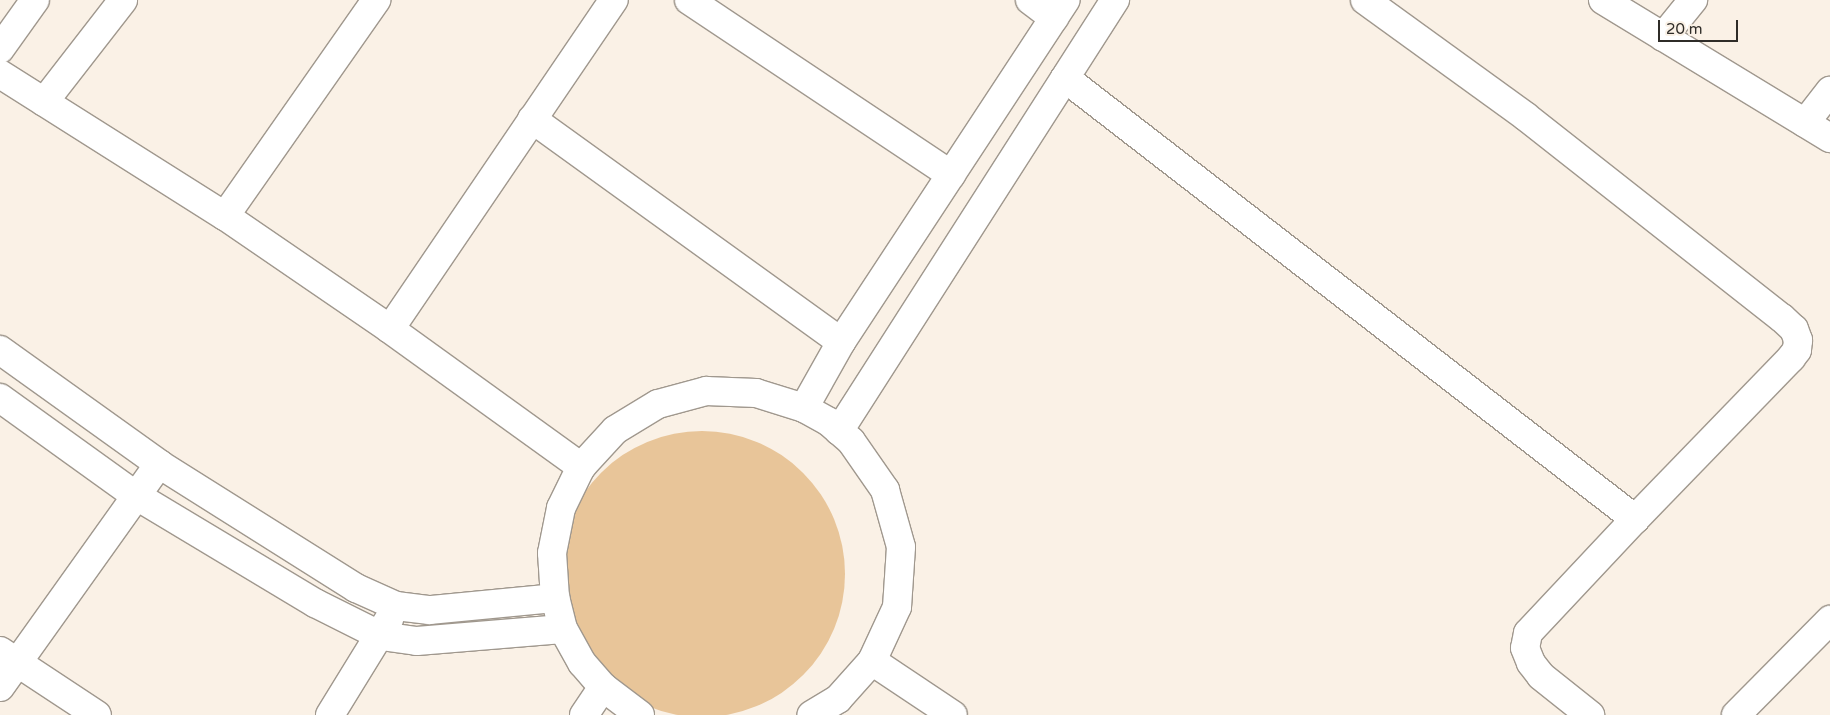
<!DOCTYPE html>
<html>
<head>
<meta charset="utf-8">
<style>
	body { margin:0 }
	#map { position:relative; width:1830px; height:715px; overflow:hidden; background:#faf1e6; font-family:"Varela Round",sans-serif }
	div>[style] { position:absolute }
	[style*='--x'] { left:calc(var(--x)*1px); top:calc(var(--y)*1px); width:calc(var(--w)*1px); rotate:calc(var(--a)*1deg) }
	.green>* { inset:0; background:#e8c599 }
	.round { border-radius:50% }
	.roads { filter:drop-shadow(1px 0 #a0988e) drop-shadow(-1px 0 #a0988e) drop-shadow(0 1px #a0988e) drop-shadow(0 -1px #a0988e) }
	.minor>* { height:28px; margin:-14px; padding:0 14px; transform-origin:14px; border-radius:14px; background:#fff }
	span { translate:-50% -50%; white-space:nowrap; text-align:center; line-height:1.15; -webkit-text-stroke:4px #faf1e6; paint-order:stroke }
	.scale { position:absolute; left:1658px; top:20px; width:80px; height:22px; box-sizing:border-box; border:2px solid #2f2c28; border-top:0; padding-left:6px; font-size:15px; line-height:18px; white-space:nowrap; color:#2f2c28; -webkit-text-stroke:4px #faf1e6; paint-order:stroke }
</style>
</head>
<body>
<div id="map">
	<div class="green">
		<i class="round" style="left:559px;top:431px;width:286px;height:286px"></i>
	</div>
	<div class="roads">
		<div class="minor">
			<i style="--x:689;--y:0;--w:315;--a:33.7"></i>
			<i style="--x:1030;--y:0;--w:30;--a:37"></i>
			<i style="--x:1365;--y:0;--w:198;--a:35.9"></i>
			<i style="--x:1525;--y:116;--w:327;--a:38.2"></i>
			<i style="--x:1782;--y:318;--w:16;--a:43"></i>
			<i style="--x:1794;--y:329;--w:12;--a:70"></i>
			<i style="--x:1798;--y:340;--w:10;--a:96"></i>
			<i style="--x:1797;--y:350;--w:10;--a:127"></i>
			<i style="--x:1791;--y:358;--w:224;--a:134.1"></i>
			<i style="--x:1635;--y:519;--w:156;--a:133.2"></i>
			<i style="--x:1528;--y:633;--w:15;--a:101"></i>
			<i style="--x:1525;--y:648;--w:16;--a:68"></i>
			<i style="--x:1531;--y:663;--w:16;--a:52"></i>
			<i style="--x:1541;--y:676;--w:63;--a:38.5"></i>
			<i style="--x:1603;--y:0;--w:266;--a:31.3"></i>
			<i style="--x:1663;--y:37;--w:48;--a:-51"></i>
			<i style="--x:0;--y:49;--w:60;--a:-54.5"></i>
			<i style="--x:0;--y:74;--w:266;--a:32.3"></i>
			<i style="--x:225;--y:216;--w:200;--a:34.4"></i>
			<i style="--x:390;--y:329;--w:236;--a:35.8"></i>
			<i style="--x:1065;--y:78;--w:721;--a:37.73"></i>
			<i style="--x:44;--y:102;--w:129;--a:-52.2"></i>
			<i style="--x:532;--y:119;--w:381;--a:35.8"></i>
			<i style="--x:1805;--y:123;--w:41;--a:-52"></i>
			<i style="--x:225;--y:216;--w:264;--a:-55"></i>
			<i style="--x:390;--y:329;--w:398;--a:-55.8"></i>
			<i style="--x:0;--y:350;--w:196;--a:35.6"></i>
			<i style="--x:159;--y:464;--w:233;--a:32.2"></i>
			<i style="--x:356;--y:588;--w:44;--a:24.2"></i>
			<i style="--x:396;--y:606;--w:34;--a:7"></i>
			<i style="--x:430;--y:610;--w:126;--a:-5.5"></i>
			<i style="--x:0;--y:398;--w:166;--a:35.7"></i>
			<i style="--x:135;--y:495;--w:210;--a:31"></i>
			<i style="--x:315;--y:603;--w:74;--a:26.6"></i>
			<i style="--x:381;--y:636;--w:36;--a:8"></i>
			<i style="--x:417;--y:641;--w:146;--a:-4.7"></i>
			<i style="--x:804;--y:408;--w:76;--a:-60.7"></i>
			<i style="--x:841;--y:342;--w:409;--a:-56.7"></i>
			<i style="--x:839;--y:431;--w:512;--a:-57.37"></i>
			<i style="--x:0;--y:651;--w:116;--a:33.4"></i>
			<i style="--x:872;--y:661;--w:97;--a:33.7"></i>
			<i style="--x:0;--y:687;--w:274;--a:-54.5"></i>
			<i style="--x:330;--y:715;--w:113;--a:-58.4"></i>
			<i style="--x:584;--y:715;--w:34;--a:-56"></i>
			<i style="--x:640;--y:715;--w:46;--a:-142.9"></i>
			<i style="--x:603;--y:687;--w:32;--a:-131"></i>
			<i style="--x:582;--y:663;--w:39;--a:-119"></i>
			<i style="--x:563;--y:629;--w:32;--a:-104"></i>
			<i style="--x:555;--y:598;--w:45;--a:-93.8"></i>
			<i style="--x:552;--y:553;--w:46;--a:-78.7"></i>
			<i style="--x:561;--y:508;--w:46;--a:-64"></i>
			<i style="--x:581;--y:467;--w:50;--a:-47.4"></i>
			<i style="--x:615;--y:430;--w:50;--a:-31.2"></i>
			<i style="--x:658;--y:404;--w:50;--a:-15.2"></i>
			<i style="--x:706;--y:391;--w:50;--a:2.3"></i>
			<i style="--x:756;--y:393;--w:50;--a:17.4"></i>
			<i style="--x:804;--y:408;--w:29;--a:29"></i>
			<i style="--x:829;--y:422;--w:29;--a:41"></i>
			<i style="--x:851;--y:441;--w:60;--a:55.2"></i>
			<i style="--x:885;--y:490;--w:59;--a:74.3"></i>
			<i style="--x:901;--y:547;--w:60;--a:93.8"></i>
			<i style="--x:897;--y:607;--w:60;--a:114.8"></i>
			<i style="--x:872;--y:661;--w:51;--a:131.8"></i>
			<i style="--x:838;--y:699;--w:31;--a:149"></i>
			<i style="--x:1736;--y:715;--w:134;--a:-45.3"></i>
		</div>
	</div>
	<div class="scale">20 m</div>
</div>
</body>
</html>
